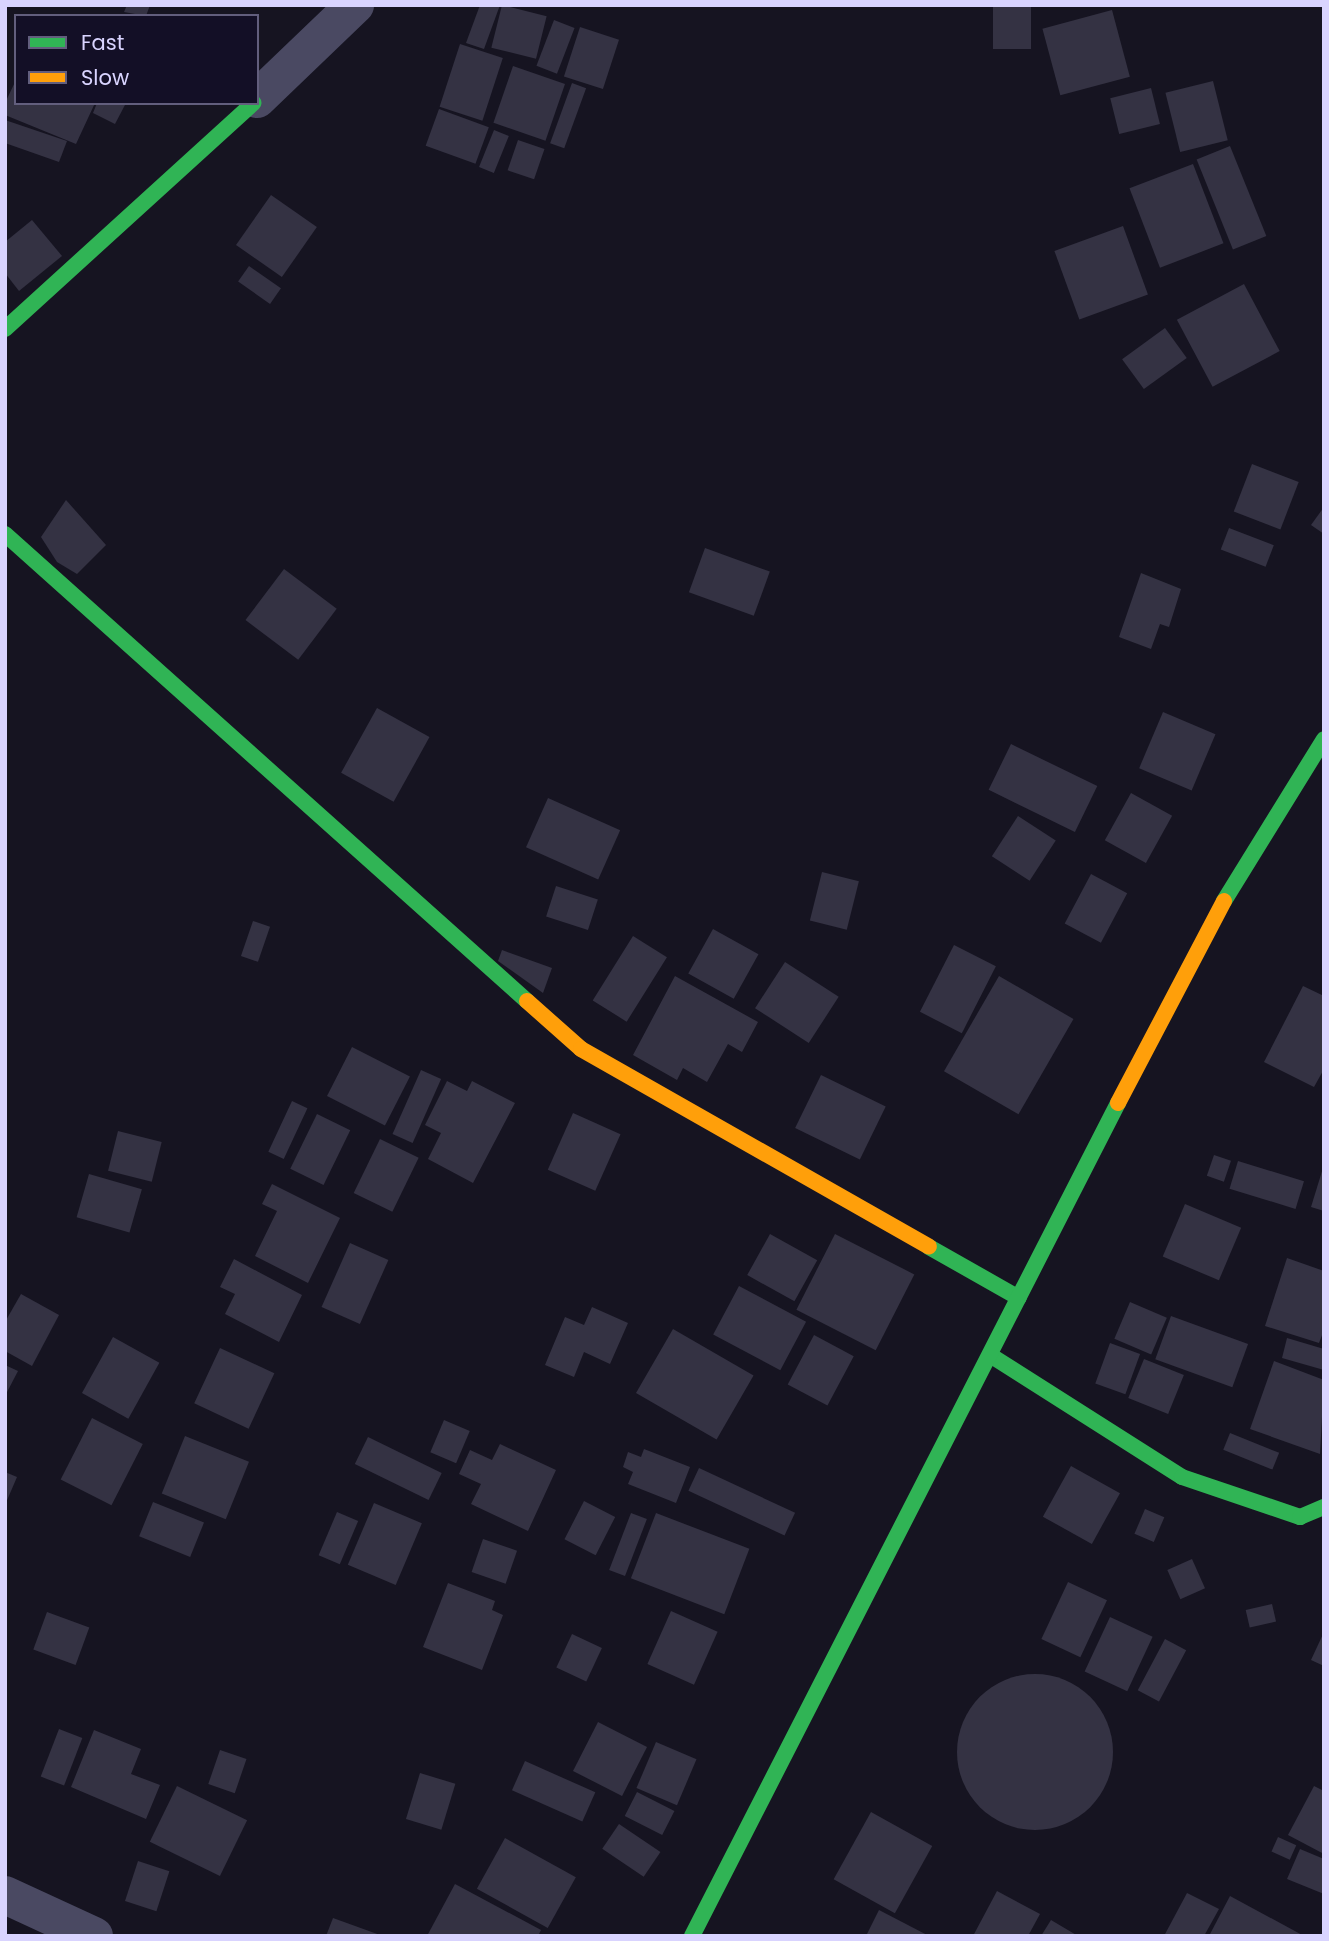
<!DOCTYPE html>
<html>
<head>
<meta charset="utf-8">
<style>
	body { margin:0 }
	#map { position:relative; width:1329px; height:1941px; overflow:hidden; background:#161421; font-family:Poppins,sans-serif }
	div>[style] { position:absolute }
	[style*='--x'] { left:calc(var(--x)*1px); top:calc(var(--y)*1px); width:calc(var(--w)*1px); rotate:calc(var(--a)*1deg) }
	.building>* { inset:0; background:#343243; transform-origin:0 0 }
	.round { border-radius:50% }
	.street>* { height:38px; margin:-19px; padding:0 19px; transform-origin:19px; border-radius:19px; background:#4a4962 }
	.fast>* { height:16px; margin:-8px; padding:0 8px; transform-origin:8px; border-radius:8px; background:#30b455 }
	.slow>* { height:16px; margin:-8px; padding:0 8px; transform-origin:8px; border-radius:8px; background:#ff9f0a }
	span { translate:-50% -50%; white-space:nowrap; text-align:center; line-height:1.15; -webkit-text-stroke:7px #130f26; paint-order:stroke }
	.frame { position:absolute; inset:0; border:7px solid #d9d4ff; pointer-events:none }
	.legend { position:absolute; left:14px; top:14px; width:245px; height:91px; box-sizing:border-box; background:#130f26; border:2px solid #625e7d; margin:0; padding:9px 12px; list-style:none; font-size:21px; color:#d9d4ff }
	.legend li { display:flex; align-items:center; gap:14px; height:35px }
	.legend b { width:35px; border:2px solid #625e7d }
</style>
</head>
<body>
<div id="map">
	<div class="building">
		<i style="clip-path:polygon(127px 5px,150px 5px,146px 16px,124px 12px)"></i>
		<i style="clip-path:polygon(480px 5px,500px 5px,484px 49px,466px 43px)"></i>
		<i style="left:502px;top:5px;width:46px;height:44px;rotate:14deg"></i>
		<i style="left:993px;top:5px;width:38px;height:44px"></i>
		<i style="left:1112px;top:10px;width:69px;height:72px;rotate:75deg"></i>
		<i style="left:554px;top:20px;width:22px;height:49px;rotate:21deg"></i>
		<i style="left:580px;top:27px;width:41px;height:52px;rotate:18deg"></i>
		<i style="left:460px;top:44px;width:45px;height:66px;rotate:18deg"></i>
		<i style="left:513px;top:66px;width:55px;height:60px;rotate:19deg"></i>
		<i style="clip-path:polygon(16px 80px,16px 103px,95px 103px,76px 144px,5px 115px,5px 103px)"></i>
		<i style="left:1213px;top:81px;width:61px;height:49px;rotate:76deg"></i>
		<i style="left:572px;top:83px;width:15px;height:64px;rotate:20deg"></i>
		<i style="left:1151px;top:88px;width:37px;height:42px;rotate:76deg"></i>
		<i style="clip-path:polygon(97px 103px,126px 103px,115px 124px,93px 113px)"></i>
		<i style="left:439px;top:109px;width:53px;height:39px;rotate:20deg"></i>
		<i style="clip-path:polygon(5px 120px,67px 141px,59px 162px,5px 143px)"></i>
		<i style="left:494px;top:130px;width:16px;height:40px;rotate:22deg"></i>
		<i style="left:518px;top:140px;width:28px;height:32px;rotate:19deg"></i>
		<i style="left:1230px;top:146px;width:97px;height:36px;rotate:68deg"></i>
		<i style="left:1193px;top:164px;width:85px;height:68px;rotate:69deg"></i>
		<i style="left:271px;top:195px;width:56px;height:61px;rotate:35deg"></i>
		<i style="clip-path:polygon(32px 220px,62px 256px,19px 291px,5px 273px,5px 242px)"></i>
		<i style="left:1123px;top:226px;width:73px;height:73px;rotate:70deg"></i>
		<i style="left:249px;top:266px;width:39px;height:19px;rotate:35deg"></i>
		<i style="left:1244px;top:284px;width:76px;height:76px;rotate:62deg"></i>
		<i style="left:1165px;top:328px;width:37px;height:53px;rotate:54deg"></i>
		<i style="left:1252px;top:464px;width:50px;height:51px;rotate:21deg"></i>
		<i style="clip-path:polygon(66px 500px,106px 545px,77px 574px,57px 562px,41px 537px)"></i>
		<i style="clip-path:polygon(1324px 507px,1324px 534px,1311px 525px)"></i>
		<i style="left:1229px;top:528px;width:48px;height:23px;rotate:21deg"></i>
		<i style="left:705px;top:548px;width:69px;height:47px;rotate:20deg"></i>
		<i style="left:284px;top:569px;width:66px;height:64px;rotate:37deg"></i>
		<i style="clip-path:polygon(1141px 573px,1181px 589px,1169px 627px,1160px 624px,1151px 649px,1119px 637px)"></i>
		<i style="left:377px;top:708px;width:60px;height:74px;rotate:29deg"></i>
		<i style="left:1163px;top:712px;width:57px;height:61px;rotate:23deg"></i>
		<i style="left:1011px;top:744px;width:96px;height:51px;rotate:26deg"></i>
		<i style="left:1131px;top:793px;width:47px;height:54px;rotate:29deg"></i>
		<i style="left:548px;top:798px;width:79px;height:54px;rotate:24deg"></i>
		<i style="left:1018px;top:816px;width:45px;height:48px;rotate:33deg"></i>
		<i style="left:822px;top:872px;width:38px;height:50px;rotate:14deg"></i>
		<i style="left:1091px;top:874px;width:41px;height:56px;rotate:28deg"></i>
		<i style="left:556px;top:886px;width:44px;height:32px;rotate:18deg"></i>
		<i style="left:253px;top:921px;width:18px;height:37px;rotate:19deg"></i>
		<i style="left:713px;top:929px;width:52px;height:51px;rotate:29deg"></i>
		<i style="left:633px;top:936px;width:40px;height:76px;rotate:32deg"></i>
		<i style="left:954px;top:945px;width:47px;height:75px;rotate:27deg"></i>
		<i style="clip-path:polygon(502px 950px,552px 968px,543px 993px,498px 961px)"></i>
		<i style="left:785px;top:962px;width:64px;height:55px;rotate:33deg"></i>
		<i style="clip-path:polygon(675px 976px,758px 1022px,742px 1052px,728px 1044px,707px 1082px,683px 1068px,677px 1080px,633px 1055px)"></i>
		<i style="left:999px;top:976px;width:86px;height:110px;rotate:30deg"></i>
		<i style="clip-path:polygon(1303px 986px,1324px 996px,1324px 1069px,1314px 1087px,1264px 1062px)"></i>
		<i style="left:352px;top:1047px;width:65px;height:55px;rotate:27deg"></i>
		<i style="left:421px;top:1070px;width:22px;height:70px;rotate:24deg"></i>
		<i style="left:821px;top:1075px;width:72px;height:59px;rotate:26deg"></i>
		<i style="clip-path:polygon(447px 1081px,467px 1091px,472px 1081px,515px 1103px,473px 1183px,428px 1159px,441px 1133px,425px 1125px)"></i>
		<i style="left:292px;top:1101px;width:17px;height:56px;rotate:25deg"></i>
		<i style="left:573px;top:1113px;width:52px;height:62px;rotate:24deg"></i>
		<i style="left:317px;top:1114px;width:37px;height:61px;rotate:26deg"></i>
		<i style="left:118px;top:1131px;width:45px;height:41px;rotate:14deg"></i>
		<i style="left:380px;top:1139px;width:43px;height:60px;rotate:26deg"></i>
		<i style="left:1214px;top:1155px;width:18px;height:22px;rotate:19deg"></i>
		<i style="left:1238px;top:1161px;width:69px;height:29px;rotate:17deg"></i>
		<i style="clip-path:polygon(1323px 1168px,1324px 1168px,1324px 1211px,1311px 1207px)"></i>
		<i style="left:89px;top:1174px;width:55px;height:45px;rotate:16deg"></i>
		<i style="clip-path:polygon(272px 1184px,340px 1218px,308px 1283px,255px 1256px,277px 1211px,262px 1204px)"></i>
		<i style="left:1185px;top:1204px;width:61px;height:57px;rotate:23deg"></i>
		<i style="left:770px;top:1234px;width:54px;height:47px;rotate:29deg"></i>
		<i style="left:835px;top:1234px;width:89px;height:85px;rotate:27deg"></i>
		<i style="left:350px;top:1243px;width:42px;height:70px;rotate:24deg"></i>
		<i style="clip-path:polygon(1287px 1258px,1324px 1271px,1324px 1330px,1319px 1343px,1265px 1326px)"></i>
		<i style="clip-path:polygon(234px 1259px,302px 1295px,279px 1342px,225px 1314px,235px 1294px,220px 1287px)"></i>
		<i style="left:739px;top:1286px;width:76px;height:55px;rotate:28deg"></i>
		<i style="clip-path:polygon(21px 1294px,59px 1315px,32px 1366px,5px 1351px,5px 1322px)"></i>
		<i style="left:1130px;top:1302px;width:40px;height:40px;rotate:23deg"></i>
		<i style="clip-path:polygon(592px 1307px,628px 1323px,610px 1364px,584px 1352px,574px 1377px,545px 1365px,565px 1317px,584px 1325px)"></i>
		<i style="left:1171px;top:1316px;width:82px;height:46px;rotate:20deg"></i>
		<i style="left:673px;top:1329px;width:93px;height:74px;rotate:30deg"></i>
		<i style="left:814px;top:1335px;width:45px;height:56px;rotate:28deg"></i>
		<i style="left:113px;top:1337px;width:53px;height:64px;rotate:29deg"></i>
		<i style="clip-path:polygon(1287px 1338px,1324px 1349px,1324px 1370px,1282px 1358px)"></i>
		<i style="left:1110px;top:1343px;width:32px;height:43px;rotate:20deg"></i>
		<i style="left:220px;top:1348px;width:60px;height:61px;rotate:25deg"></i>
		<i style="left:1144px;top:1359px;width:43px;height:42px;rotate:22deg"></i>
		<i style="clip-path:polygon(1274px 1361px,1324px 1380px,1320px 1454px,1250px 1429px)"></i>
		<i style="clip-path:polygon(5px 1365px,18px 1371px,5px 1396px)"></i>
		<i style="left:92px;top:1418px;width:57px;height:69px;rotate:27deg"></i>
		<i style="left:444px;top:1420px;width:28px;height:35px;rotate:23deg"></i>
		<i style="left:1230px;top:1433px;width:53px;height:18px;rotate:22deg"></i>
		<i style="left:185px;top:1436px;width:69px;height:62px;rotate:22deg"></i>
		<i style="left:368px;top:1437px;width:82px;height:30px;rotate:26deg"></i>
		<i style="clip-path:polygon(500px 1444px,556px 1470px,528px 1531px,471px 1504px,481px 1484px,459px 1474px,470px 1450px,492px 1460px)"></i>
		<i style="clip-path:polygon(644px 1449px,690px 1467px,676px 1503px,628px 1484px,633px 1472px,623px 1467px,628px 1452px,641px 1457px)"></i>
		<i style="left:1071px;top:1466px;width:56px;height:58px;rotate:29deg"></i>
		<i style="left:699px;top:1468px;width:106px;height:25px;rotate:25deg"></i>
		<i style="clip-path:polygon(5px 1472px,17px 1477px,5px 1505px)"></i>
		<i style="left:584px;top:1501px;width:35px;height:43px;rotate:27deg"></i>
		<i style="left:153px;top:1502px;width:55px;height:37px;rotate:22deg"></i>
		<i style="left:374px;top:1503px;width:52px;height:67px;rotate:23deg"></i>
		<i style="left:1145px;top:1509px;width:21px;height:27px;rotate:23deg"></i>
		<i style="left:337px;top:1512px;width:23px;height:47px;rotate:23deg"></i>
		<i style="left:631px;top:1513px;width:17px;height:61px;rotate:21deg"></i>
		<i style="left:656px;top:1513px;width:100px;height:70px;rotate:21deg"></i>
		<i style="left:483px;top:1539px;width:36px;height:35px;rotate:19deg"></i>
		<i style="left:1192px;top:1559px;width:32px;height:27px;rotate:66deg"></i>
		<i style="left:1068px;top:1582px;width:43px;height:63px;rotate:25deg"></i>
		<i style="clip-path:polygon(448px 1583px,495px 1601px,492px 1610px,503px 1615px,482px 1670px,423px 1647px)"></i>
		<i style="left:1272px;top:1604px;width:18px;height:27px;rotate:77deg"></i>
		<i style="left:671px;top:1611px;width:51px;height:58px;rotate:24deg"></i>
		<i style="left:47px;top:1612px;width:45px;height:40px;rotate:20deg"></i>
		<i style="left:1110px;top:1617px;width:47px;height:60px;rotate:25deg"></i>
		<i style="clip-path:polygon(1324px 1632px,1324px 1666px,1311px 1660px)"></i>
		<i style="left:572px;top:1634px;width:33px;height:37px;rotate:25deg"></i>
		<i style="left:1165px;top:1639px;width:24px;height:58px;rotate:28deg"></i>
		<i class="round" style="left:957px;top:1674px;width:156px;height:156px"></i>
		<i style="left:598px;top:1722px;width:55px;height:55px;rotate:27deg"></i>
		<i style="left:59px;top:1729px;width:25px;height:51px;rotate:21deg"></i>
		<i style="clip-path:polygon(94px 1730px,141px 1749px,131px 1774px,160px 1785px,146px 1819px,71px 1787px)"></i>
		<i style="left:656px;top:1742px;width:44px;height:50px;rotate:23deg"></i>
		<i style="left:220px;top:1750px;width:28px;height:36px;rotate:19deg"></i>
		<i style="left:525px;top:1761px;width:77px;height:32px;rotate:24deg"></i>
		<i style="left:420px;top:1773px;width:37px;height:48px;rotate:17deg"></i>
		<i style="left:177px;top:1786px;width:78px;height:62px;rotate:26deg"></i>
		<i style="clip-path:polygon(1314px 1786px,1324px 1791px,1324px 1854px,1288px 1835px)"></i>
		<i style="left:637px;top:1792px;width:42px;height:27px;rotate:27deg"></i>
		<i style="left:871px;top:1812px;width:70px;height:77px;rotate:29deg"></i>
		<i style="left:619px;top:1824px;width:50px;height:30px;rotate:34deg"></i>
		<i style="left:1278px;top:1837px;width:20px;height:16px;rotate:24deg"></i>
		<i style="left:505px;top:1838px;width:81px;height:58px;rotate:29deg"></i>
		<i style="clip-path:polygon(1300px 1849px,1324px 1859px,1324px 1894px,1287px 1879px)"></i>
		<i style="left:138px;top:1861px;width:33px;height:42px;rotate:18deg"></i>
		<i style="clip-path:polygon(455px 1884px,541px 1930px,538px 1936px,427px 1936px)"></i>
		<i style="clip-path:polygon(997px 1891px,1040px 1914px,1028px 1936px,973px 1936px)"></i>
		<i style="clip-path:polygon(1187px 1893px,1219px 1909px,1204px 1936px,1164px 1936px)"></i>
		<i style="clip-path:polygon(1230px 1896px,1304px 1936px,1209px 1936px)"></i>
		<i style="clip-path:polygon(879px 1910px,929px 1936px,866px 1936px)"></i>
		<i style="clip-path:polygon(333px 1918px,380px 1935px,380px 1936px,326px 1936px)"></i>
		<i style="clip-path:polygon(1051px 1920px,1078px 1936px,1041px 1936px)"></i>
	</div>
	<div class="street">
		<i style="--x:257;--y:99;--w:136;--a:-43.8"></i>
		<i style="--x:5;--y:1895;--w:98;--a:24.7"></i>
	</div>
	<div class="fast">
		<i style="--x:5;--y:329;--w:336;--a:-42.3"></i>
		<i style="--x:5;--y:534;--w:700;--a:41.82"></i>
		<i style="--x:1224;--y:901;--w:190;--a:-58.3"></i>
		<i style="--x:929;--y:1247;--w:103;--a:29.5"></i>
		<i style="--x:990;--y:1355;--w:227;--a:32.4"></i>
		<i style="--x:1182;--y:1477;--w:125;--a:18.7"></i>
		<i style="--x:1300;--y:1517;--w:26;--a:-23"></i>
		<i style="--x:692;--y:1936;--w:936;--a:-62.91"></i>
	</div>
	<div class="slow">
		<i style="--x:527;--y:1001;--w:72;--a:41.6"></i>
		<i style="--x:581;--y:1049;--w:400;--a:29.6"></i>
		<i style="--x:1118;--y:1103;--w:228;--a:-62.3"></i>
	</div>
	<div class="frame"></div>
	<ul class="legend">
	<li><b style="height:9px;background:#30b455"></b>Fast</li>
	<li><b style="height:9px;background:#ff9f0a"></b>Slow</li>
	</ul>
</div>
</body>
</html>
